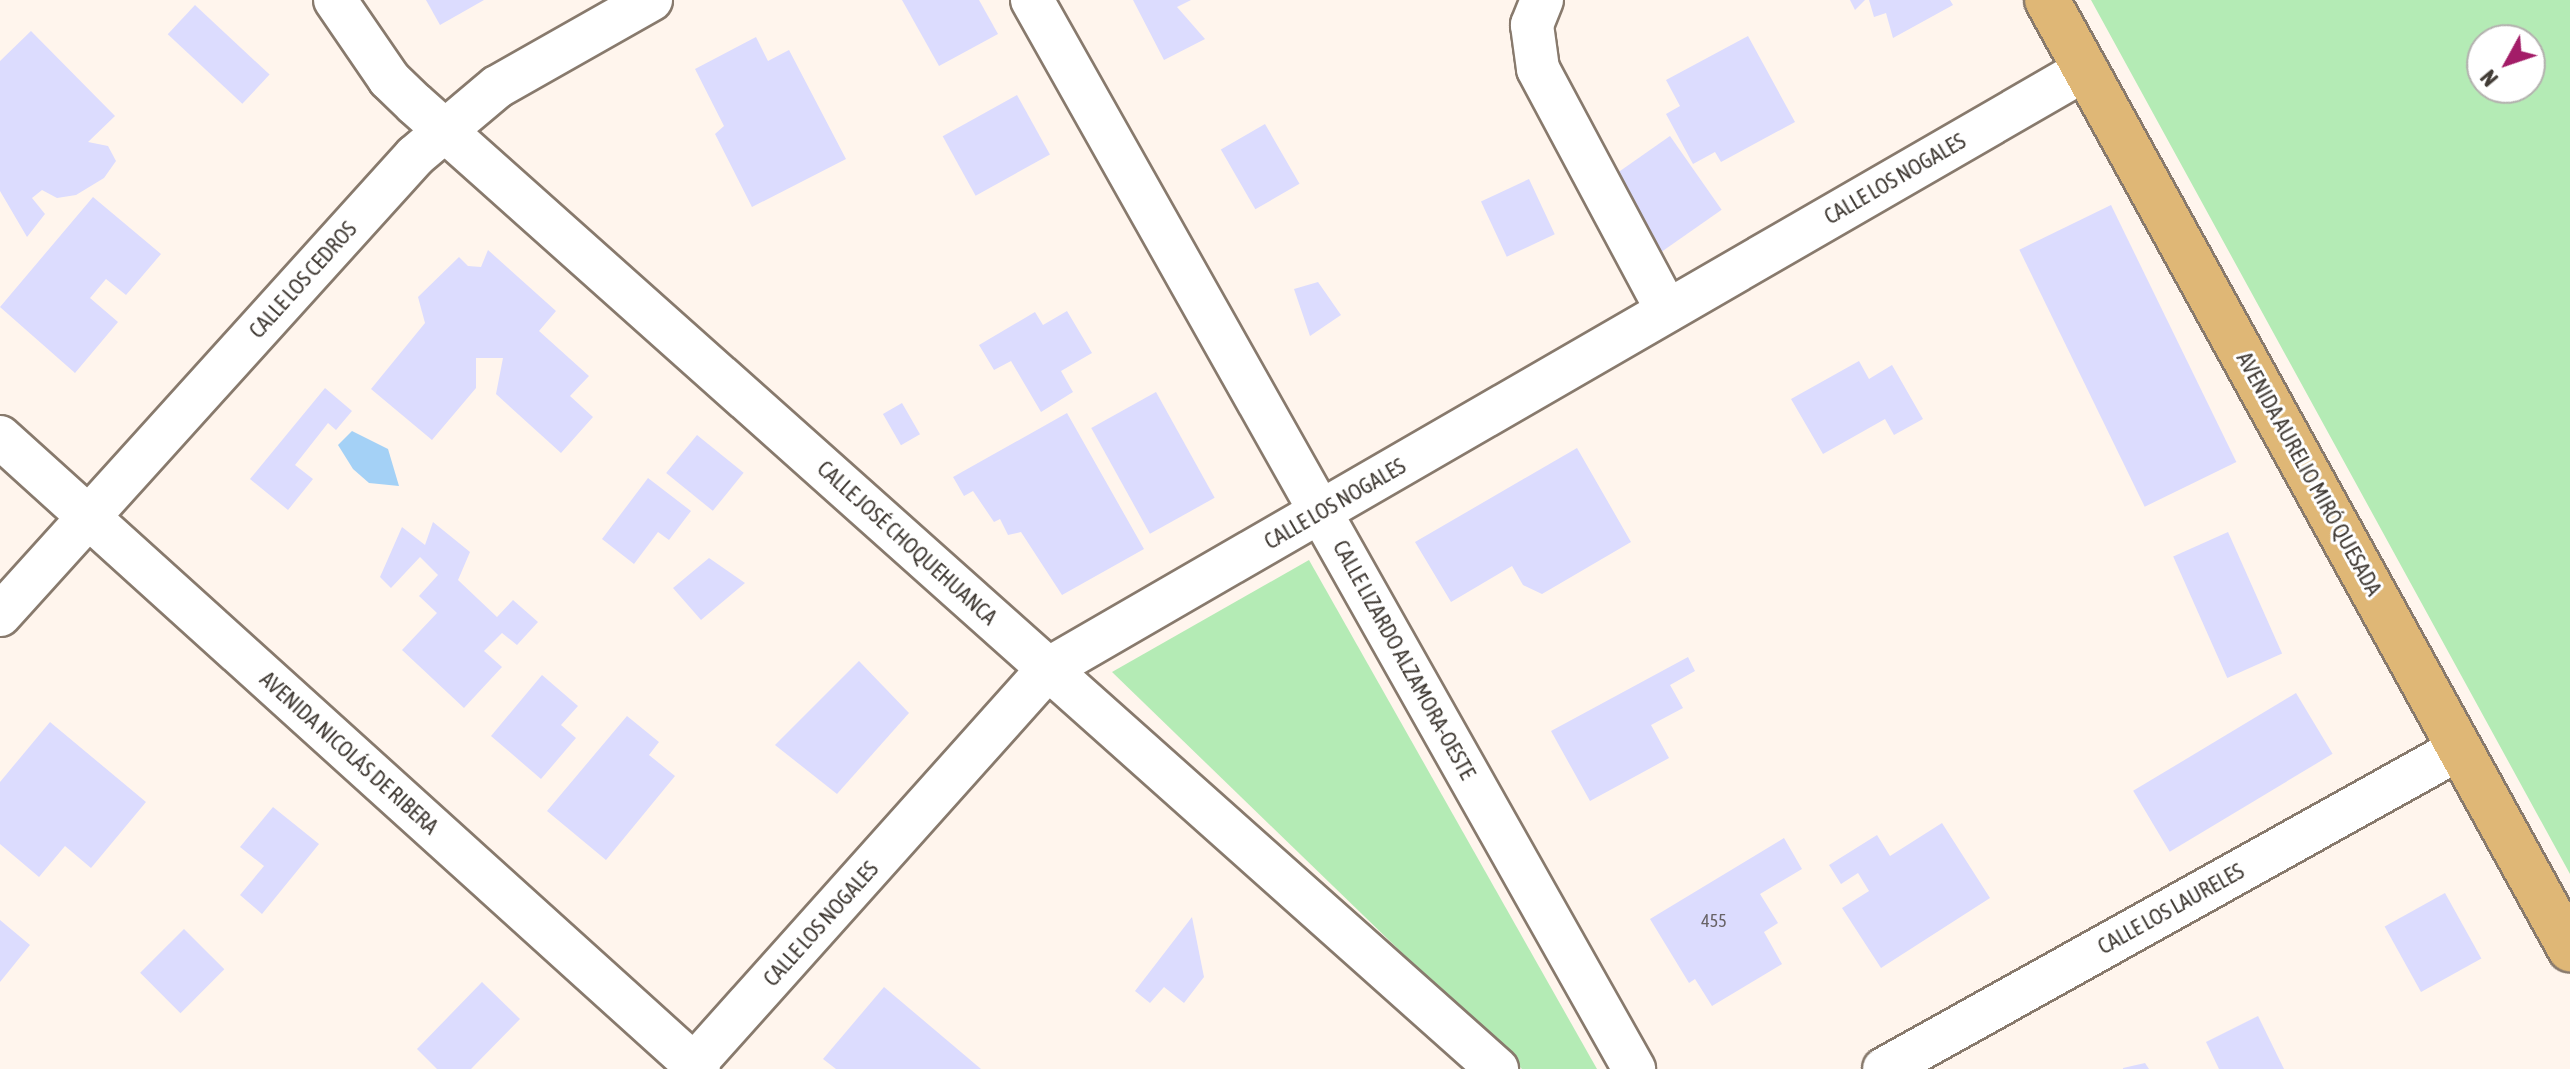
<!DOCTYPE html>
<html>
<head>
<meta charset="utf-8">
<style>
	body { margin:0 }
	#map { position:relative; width:2570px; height:1069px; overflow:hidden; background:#fff5ed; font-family:"Asap Condensed",sans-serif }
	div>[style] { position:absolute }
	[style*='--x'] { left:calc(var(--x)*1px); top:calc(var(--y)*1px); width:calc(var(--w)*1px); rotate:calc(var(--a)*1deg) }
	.green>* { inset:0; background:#b4ebb5 }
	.water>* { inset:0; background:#a4d1f6 }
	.building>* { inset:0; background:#dcdcfe; transform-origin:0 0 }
	.roads { filter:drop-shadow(2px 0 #887a6d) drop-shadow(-2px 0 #887a6d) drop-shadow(0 2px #887a6d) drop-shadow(0 -2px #887a6d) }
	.minor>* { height:42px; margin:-21px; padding:0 21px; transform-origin:21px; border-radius:21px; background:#fff }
	.major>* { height:44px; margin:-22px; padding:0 22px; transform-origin:22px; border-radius:22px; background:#dfb776 }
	span { translate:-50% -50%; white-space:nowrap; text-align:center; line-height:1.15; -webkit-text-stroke:6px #fff; paint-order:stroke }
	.number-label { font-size:18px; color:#686367 }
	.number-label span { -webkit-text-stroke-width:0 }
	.street-label { font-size:22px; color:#413b35 }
	.north { position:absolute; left:2466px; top:24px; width:80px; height:80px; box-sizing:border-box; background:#fff; border:2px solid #b3b1ae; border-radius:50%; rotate:230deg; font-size:22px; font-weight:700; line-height:32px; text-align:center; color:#413b35 }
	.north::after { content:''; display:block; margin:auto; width:28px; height:36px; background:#a31d68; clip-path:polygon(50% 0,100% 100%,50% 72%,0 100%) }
</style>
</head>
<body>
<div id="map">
	<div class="green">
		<i style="clip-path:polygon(evenodd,2091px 0,2570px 0,2570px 874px,2091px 0,2482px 40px,2530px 40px,2530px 88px,2482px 88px,2482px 40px)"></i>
		<i style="clip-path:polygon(1309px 560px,1597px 1069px,1522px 1069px,1112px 672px)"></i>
	</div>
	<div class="water">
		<i style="clip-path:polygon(352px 431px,388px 449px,399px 486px,369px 483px,353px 469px,338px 445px)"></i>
	</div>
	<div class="building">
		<i style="clip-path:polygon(426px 0,484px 0,440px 25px)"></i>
		<i style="clip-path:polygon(902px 0,979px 0,998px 34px,939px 66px)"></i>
		<i style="clip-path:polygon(1133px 0,1191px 0,1177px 7px,1205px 39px,1164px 60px)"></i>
		<i style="clip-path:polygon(1850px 0,1865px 0,1855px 10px)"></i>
		<i style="clip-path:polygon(1869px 0,1950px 0,1953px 5px,1893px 38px,1886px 13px,1874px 17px)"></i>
		<i style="left:195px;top:5px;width:102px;height:40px;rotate:43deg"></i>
		<i style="clip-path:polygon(31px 31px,115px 116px,88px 142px,108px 146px,116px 161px,104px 178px,76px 195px,57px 198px,42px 190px,32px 198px,45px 214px,27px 237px,0 191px,0 61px)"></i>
		<i style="clip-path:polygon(1748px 36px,1795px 122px,1721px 162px,1715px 152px,1693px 164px,1666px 114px,1680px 106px,1666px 80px)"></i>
		<i style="clip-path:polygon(756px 37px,768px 61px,789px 50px,846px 159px,752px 207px,715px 134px,724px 126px,695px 69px)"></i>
		<i style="left:1017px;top:95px;width:68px;height:85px;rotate:61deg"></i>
		<i style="left:1265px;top:124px;width:69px;height:51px;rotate:60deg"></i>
		<i style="left:1670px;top:136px;width:90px;height:81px;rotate:55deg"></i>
		<i style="left:1529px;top:179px;width:61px;height:53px;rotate:65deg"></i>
		<i style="clip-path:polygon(93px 197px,161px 254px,126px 295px,106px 279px,90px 298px,118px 322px,75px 373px,0 307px)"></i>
		<i style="left:2111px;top:205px;width:286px;height:102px;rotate:64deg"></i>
		<i style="clip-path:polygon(488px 250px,556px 311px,539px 331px,589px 376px,570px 396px,593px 417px,561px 453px,496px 394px,503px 358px,476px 358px,476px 388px,432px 440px,371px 389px,425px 323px,418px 297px,459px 257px,468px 266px,481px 267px)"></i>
		<i style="clip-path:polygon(1318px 282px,1341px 315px,1310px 336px,1294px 289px)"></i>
		<i style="clip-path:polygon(1067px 311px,1092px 353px,1061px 371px,1073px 392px,1041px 412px,1011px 361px,994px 370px,979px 345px,1035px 312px,1043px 325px)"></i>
		<i style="clip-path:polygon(1859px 361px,1869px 379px,1892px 365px,1923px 419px,1894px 435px,1885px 419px,1823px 454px,1791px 399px)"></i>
		<i style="clip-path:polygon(325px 388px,352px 411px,336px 430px,328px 423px,295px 465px,313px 479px,288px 510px,250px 479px)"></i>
		<i style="left:1156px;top:392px;width:121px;height:74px;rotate:61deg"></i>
		<i style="left:902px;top:403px;width:36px;height:22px;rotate:60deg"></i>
		<i style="clip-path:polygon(1067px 413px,1144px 549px,1062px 595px,1021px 532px,1008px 535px,1000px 519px,994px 522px,973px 491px,964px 496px,953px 477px)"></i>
		<i style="left:697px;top:435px;width:60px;height:49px;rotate:39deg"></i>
		<i style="clip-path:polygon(1577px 448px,1631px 542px,1542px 594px,1523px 585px,1512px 566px,1451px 602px,1415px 542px)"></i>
		<i style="clip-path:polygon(648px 478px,691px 511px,669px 540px,658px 532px,634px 564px,602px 539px)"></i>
		<i style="clip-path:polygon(433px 522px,470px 552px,458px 580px,497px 617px,513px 600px,538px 622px,517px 645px,502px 633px,484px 651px,502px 667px,464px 708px,402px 650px,437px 613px,419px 596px,438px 575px,420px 557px,391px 588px,380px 577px,402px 527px,425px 545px)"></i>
		<i style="left:2228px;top:532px;width:133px;height:60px;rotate:66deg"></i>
		<i style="clip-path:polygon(709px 558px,745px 583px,701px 620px,673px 588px)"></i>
		<i style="clip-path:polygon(1688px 657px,1695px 671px,1670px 685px,1683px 708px,1651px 725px,1669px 758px,1590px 801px,1551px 731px)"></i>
		<i style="clip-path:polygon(859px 661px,909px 713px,837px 794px,775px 745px)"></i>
		<i style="clip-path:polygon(542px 675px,578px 706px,561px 725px,576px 738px,541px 779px,491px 736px)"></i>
		<i style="left:2296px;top:693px;width:71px;height:190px;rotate:59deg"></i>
		<i style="clip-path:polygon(627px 716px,659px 742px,649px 755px,675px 776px,606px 860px,547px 811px)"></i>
		<i style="clip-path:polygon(50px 722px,146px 802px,91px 868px,65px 846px,39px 877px,0 844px,0 782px)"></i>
		<i style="clip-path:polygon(273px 807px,319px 844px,262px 914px,240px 895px,264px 866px,240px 847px)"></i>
		<i style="clip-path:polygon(1942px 823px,1990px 898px,1881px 968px,1842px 908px,1869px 891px,1858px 873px,1841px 884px,1829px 865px,1877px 835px,1890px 856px)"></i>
		<i style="clip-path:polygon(1784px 838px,1802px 869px,1760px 894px,1778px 923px,1764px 932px,1782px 964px,1712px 1006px,1695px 979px,1689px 983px,1650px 919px)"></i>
		<i style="left:2445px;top:893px;width:75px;height:69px;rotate:61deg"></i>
		<i style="clip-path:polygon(1192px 917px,1204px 977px,1184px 1003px,1164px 987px,1150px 1003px,1135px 991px)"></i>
		<i style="clip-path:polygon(0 920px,30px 945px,0 982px)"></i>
		<i style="left:184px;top:929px;width:57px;height:62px;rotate:45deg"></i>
		<i style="clip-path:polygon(482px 982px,520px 1019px,471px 1069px,437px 1069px,417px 1049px)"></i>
		<i style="clip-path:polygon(884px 987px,981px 1069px,836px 1069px,823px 1059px)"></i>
		<i style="clip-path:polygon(2258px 1016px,2284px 1069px,2219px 1069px,2206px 1042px)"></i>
		<i style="clip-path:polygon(2145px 1063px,2149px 1069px,2123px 1069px,2123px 1068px)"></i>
	</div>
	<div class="roads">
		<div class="minor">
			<i style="--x:335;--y:0;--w:96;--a:55.6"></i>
			<i style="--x:389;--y:79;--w:36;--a:44"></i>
			<i style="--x:415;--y:104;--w:1450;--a:41.73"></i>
			<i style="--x:1032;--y:0;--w:1227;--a:60.61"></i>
			<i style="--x:1542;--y:0;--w:27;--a:112"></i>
			<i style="--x:1532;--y:25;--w:44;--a:82.2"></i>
			<i style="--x:1538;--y:69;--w:274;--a:61.9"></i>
			<i style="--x:0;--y:437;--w:942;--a:42.12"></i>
			<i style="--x:0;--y:615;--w:619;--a:-47.88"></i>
			<i style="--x:415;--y:156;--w:107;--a:-40.1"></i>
			<i style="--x:497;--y:87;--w:177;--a:-29.5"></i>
			<i style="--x:690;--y:1069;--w:537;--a:-48.17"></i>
			<i style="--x:1048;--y:669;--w:1199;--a:-30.03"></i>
			<i style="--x:1884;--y:1069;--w:658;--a:-29.1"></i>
		</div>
		<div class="major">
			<i style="--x:2047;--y:0;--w:1084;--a:61.14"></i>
		</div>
	</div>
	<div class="number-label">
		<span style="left:1714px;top:921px">455</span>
	</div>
	<div class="street-label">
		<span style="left:1895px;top:179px;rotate:-30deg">CALLE LOS NOGALES</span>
		<span style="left:303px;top:280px;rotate:-48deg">CALLE LOS CEDROS</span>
		<span style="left:2309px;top:474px;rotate:61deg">AVENIDA AURELIO MIRÓ QUESADA</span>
		<span style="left:1335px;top:504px;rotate:-30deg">CALLE LOS NOGALES</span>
		<span style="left:907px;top:543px;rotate:42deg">CALLE JOSÉ CHOQUEHUANCA</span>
		<span style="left:1404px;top:660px;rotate:61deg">CALLE LIZARDO ALZAMORA-OESTE</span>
		<span style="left:349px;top:753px;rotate:42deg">AVENIDA NICOLÁS DE RIBERA</span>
		<span style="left:2171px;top:909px;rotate:-29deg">CALLE LOS LAURELES</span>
		<span style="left:821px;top:924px;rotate:-48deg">CALLE LOS NOGALES</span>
	</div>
	<div class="north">N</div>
</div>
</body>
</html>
